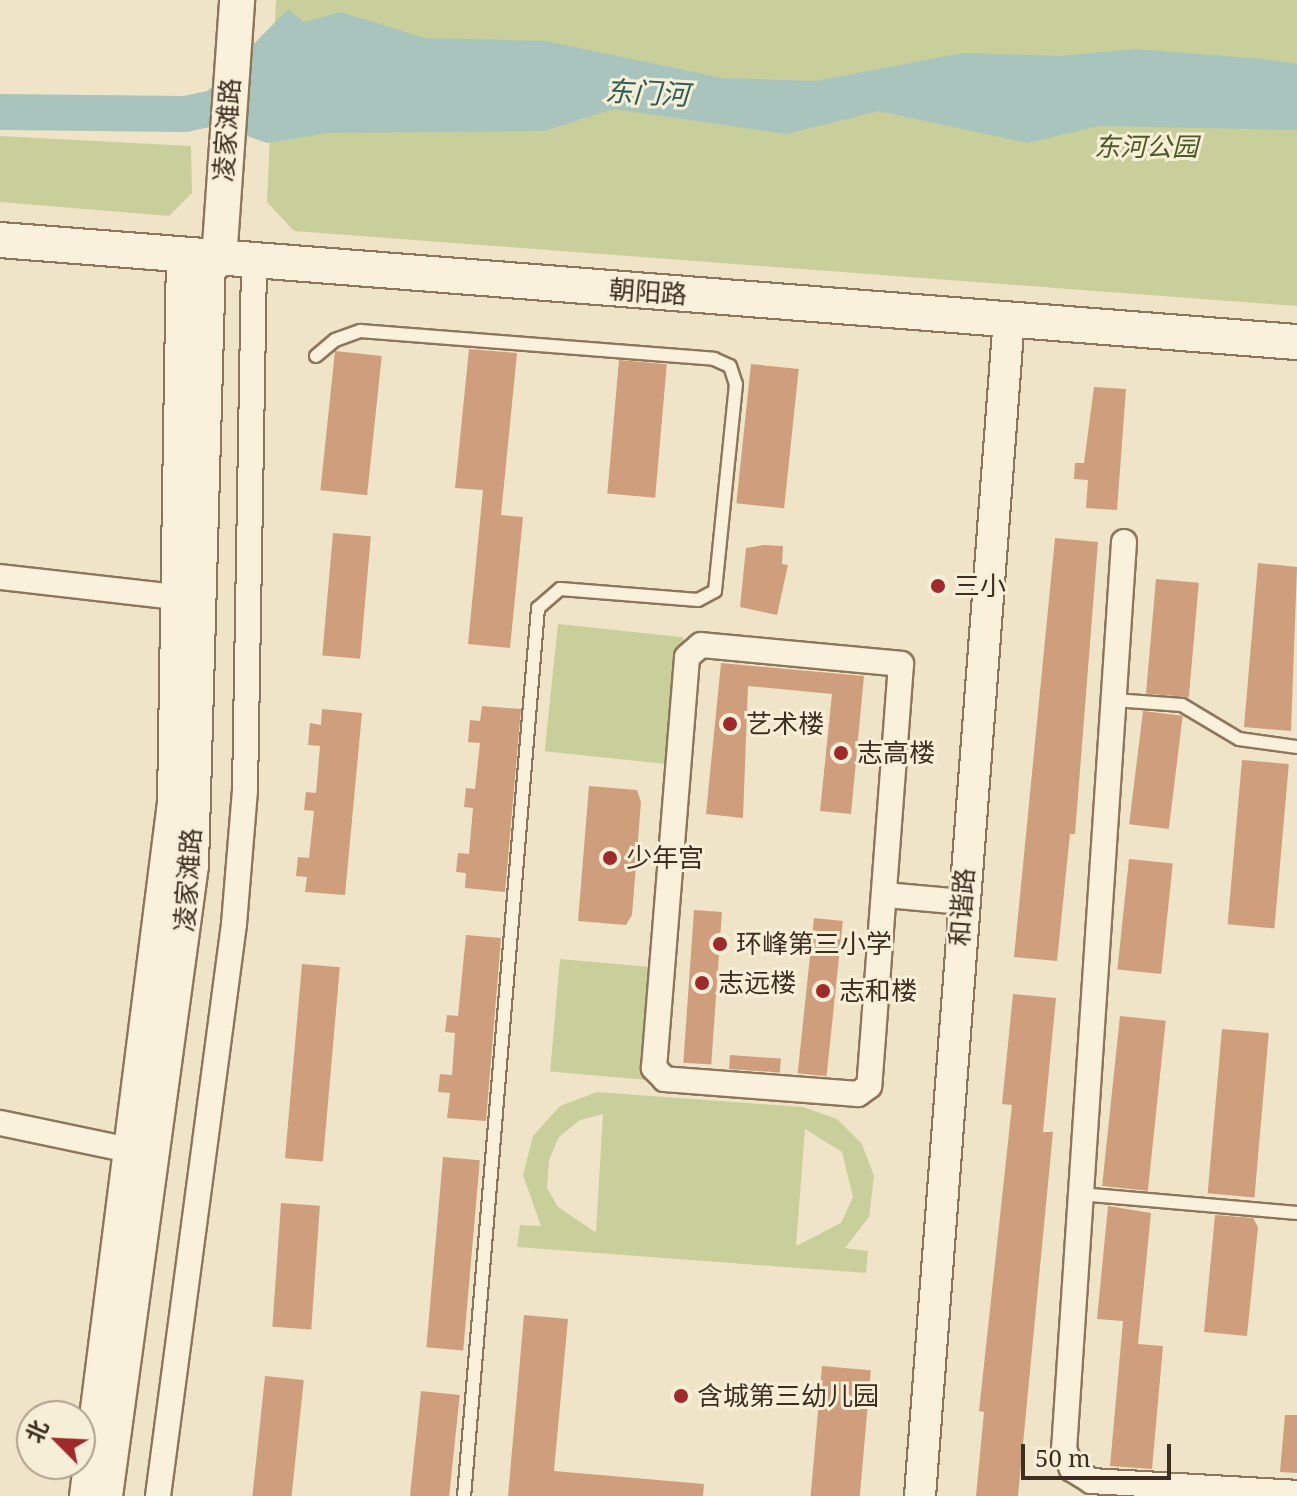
<!DOCTYPE html>
<html>
<head>
<meta charset="utf-8">
<style>
	body { margin:0 }
	#map { position:relative; width:1297px; height:1496px; overflow:hidden; background:#f0e4c8; font-family:"Noto Serif","Noto Sans SC",serif }
	div>[style] { position:absolute }
	[style*='--x'] { left:calc(var(--x)*1px); top:calc(var(--y)*1px); width:calc(var(--w)*1px); rotate:calc(var(--a)*1deg) }
	.green>* { inset:0; background:#c9cf9b; transform-origin:0 0 }
	.water>* { inset:0; background:#a9c4bc }
	.river>* { height:36px; margin:-18px; padding:0 18px; transform-origin:18px; border-radius:18px; background:#a9c4bc }
	.building>* { inset:0; background:#cf9f7d; transform-origin:0 0 }
	.roads { filter:drop-shadow(2px 0 #8d765c) drop-shadow(-2px 0 #8d765c) drop-shadow(0 2px #8d765c) drop-shadow(0 -2px #8d765c) }
	.service>* { height:12px; margin:-6px; padding:0 6px; transform-origin:6px; border-radius:6px; background:#faf1dc }
	.minor>* { height:24px; margin:-12px; padding:0 12px; transform-origin:12px; border-radius:12px; background:#faf1dc }
	.tertiary>* { height:30px; margin:-15px; padding:0 15px; transform-origin:15px; border-radius:15px; background:#faf1dc }
	.secondary>* { height:34px; margin:-17px; padding:0 17px; transform-origin:17px; border-radius:17px; background:#faf1dc }
	.dots>* { width:22px; height:22px; translate:-50% -50%; box-sizing:border-box; border:4px solid #f7eed8; border-radius:50% }
	span { translate:-50% -50%; white-space:nowrap; text-align:center; line-height:1.15; -webkit-text-stroke:6px #f7eed8; paint-order:stroke }
	.street-label { font-size:26px; color:#3d2e20 }
	.park-label { font-size:26px; color:#4d5a26; font-style:italic }
	.poi-label { font-size:26px; color:#3d2e20 }
	.left { translate:0 -50%; text-align:left }
	.water-label { font-size:28px; color:#2f5d5a; font-style:italic }
	.north { position:absolute; left:16px; top:1400px; width:80px; height:80px; box-sizing:border-box; background:#f7eed8; border:2px solid #ada18e; border-radius:50%; rotate:294deg; font-size:22px; font-weight:700; line-height:32px; text-align:center; color:#3d2e20 }
	.north::after { content:''; display:block; margin:auto; width:28px; height:36px; background:#9e2a2b; clip-path:polygon(50% 0,100% 100%,50% 72%,0 100%) }
	.scale { position:absolute; left:1021px; top:1444px; width:150px; height:36px; box-sizing:border-box; border:4px solid #3d2e20; border-top:0; padding-left:10px; font-size:24px; line-height:28px; white-space:nowrap; color:#3d2e20; -webkit-text-stroke:6px #f7eed8; paint-order:stroke }
</style>
</head>
<body>
<div id="map">
	<div class="green">
		<i style="clip-path:polygon(276px 0,1297px 0,1297px 306px,294px 231px,267px 202px)"></i>
		<i style="clip-path:polygon(0 136px,191px 146px,192px 193px,169px 216px,0 202px)"></i>
		<i style="left:558px;top:624px;width:126px;height:128px;rotate:6deg"></i>
		<i style="left:560px;top:959px;width:97px;height:113px;rotate:5deg"></i>
		<i style="clip-path:polygon(evenodd,597px 1092px,803px 1107px,837px 1119px,862px 1144px,874px 1176px,869px 1217px,845px 1248px,868px 1251px,866px 1273px,517px 1247px,520px 1225px,541px 1226px,523px 1175px,533px 1136px,560px 1106px,597px 1092px,603px 1114px,596px 1231px,595px 1232px,558px 1207px,547px 1188px,549px 1160px,559px 1137px,580px 1120px,603px 1114px,597px 1092px,805px 1129px,842px 1152px,853px 1197px,841px 1223px,796px 1246px,805px 1129px)"></i>
	</div>
	<div class="water">
		<i style="clip-path:polygon(288px 9px,304px 22px,341px 12px,425px 38px,546px 41px,722px 78px,815px 81px,963px 53px,1061px 56px,1135px 49px,1263px 59px,1297px 64px,1297px 130px,1099px 126px,1027px 143px,879px 111px,786px 134px,614px 109px,544px 131px,327px 133px,267px 143px,185px 114px)"></i>
	</div>
	<div class="river">
		<i style="--x:0;--y:112;--w:185;--a:0.6"></i>
		<i style="--x:185;--y:114;--w:49;--a:-11.8"></i>
	</div>
	<div class="building">
		<i style="clip-path:polygon(469px 349px,517px 353px,501px 515px,523px 517px,510px 648px,468px 644px,483px 490px,455px 488px)"></i>
		<i style="left:335px;top:351px;width:47px;height:140px;rotate:6deg"></i>
		<i style="left:619px;top:360px;width:48px;height:134px;rotate:5deg"></i>
		<i style="left:751px;top:364px;width:48px;height:140px;rotate:6deg"></i>
		<i style="clip-path:polygon(1094px 387px,1126px 389px,1117px 510px,1086px 508px,1088px 480px,1074px 479px,1075px 463px,1084px 463px)"></i>
		<i style="left:333px;top:533px;width:38px;height:123px;rotate:5deg"></i>
		<i style="clip-path:polygon(1055px 538px,1098px 542px,1075px 834px,1070px 834px,1057px 961px,1014px 957px)"></i>
		<i style="clip-path:polygon(764px 545px,783px 546px,782px 564px,788px 565px,777px 615px,740px 607px,746px 548px)"></i>
		<i style="clip-path:polygon(1258px 563px,1297px 567px,1291px 731px,1244px 727px)"></i>
		<i style="left:1156px;top:579px;width:43px;height:115px;rotate:5deg"></i>
		<i style="clip-path:polygon(721px 663px,864px 676px,851px 814px,820px 811px,832px 694px,748px 686px,743px 818px,706px 814px)"></i>
		<i style="clip-path:polygon(482px 706px,521px 709px,505px 892px,465px 888px,466px 873px,456px 872px,458px 853px,469px 854px,473px 808px,464px 807px,466px 788px,475px 789px,480px 743px,468px 742px,470px 720px,480px 721px)"></i>
		<i style="clip-path:polygon(322px 709px,362px 713px,345px 895px,305px 892px,307px 877px,296px 876px,298px 857px,309px 858px,314px 811px,304px 810px,306px 792px,316px 793px,320px 746px,308px 745px,310px 723px,321px 725px)"></i>
		<i style="left:1143px;top:711px;width:40px;height:114px;rotate:7deg"></i>
		<i style="left:1242px;top:760px;width:47px;height:165px;rotate:5deg"></i>
		<i style="clip-path:polygon(589px 786px,637px 790px,641px 802px,632px 915px,626px 925px,578px 921px)"></i>
		<i style="left:1129px;top:859px;width:44px;height:111px;rotate:6deg"></i>
		<i style="left:694px;top:910px;width:28px;height:153px;rotate:4deg"></i>
		<i style="left:814px;top:918px;width:29px;height:156px;rotate:6deg"></i>
		<i style="clip-path:polygon(466px 935px,501px 938px,486px 1121px,447px 1118px,450px 1093px,438px 1092px,440px 1074px,452px 1075px,455px 1033px,445px 1032px,447px 1015px,458px 1016px)"></i>
		<i style="left:302px;top:964px;width:38px;height:195px;rotate:5deg"></i>
		<i style="clip-path:polygon(1013px 994px,1056px 998px,1043px 1132px,1053px 1132px,1018px 1496px,976px 1496px,984px 1412px,979px 1411px,1012px 1105px,1002px 1104px)"></i>
		<i style="left:1120px;top:1016px;width:46px;height:171px;rotate:6deg"></i>
		<i style="left:1222px;top:1029px;width:47px;height:165px;rotate:5deg"></i>
		<i style="left:730px;top:1055px;width:51px;height:14px;rotate:4deg"></i>
		<i style="left:443px;top:1157px;width:37px;height:191px;rotate:5deg"></i>
		<i style="left:281px;top:1203px;width:39px;height:124px;rotate:4deg"></i>
		<i style="clip-path:polygon(1108px 1206px,1151px 1213px,1138px 1344px,1163px 1346px,1152px 1469px,1110px 1466px,1123px 1321px,1097px 1319px)"></i>
		<i style="clip-path:polygon(1215px 1215px,1253px 1218px,1258px 1227px,1247px 1336px,1204px 1332px)"></i>
		<i style="clip-path:polygon(524px 1315px,568px 1319px,554px 1471px,704px 1484px,703px 1496px,508px 1496px)"></i>
		<i style="left:822px;top:1366px;width:49px;height:131px;rotate:5deg"></i>
		<i style="left:265px;top:1376px;width:39px;height:121px;rotate:6deg"></i>
		<i style="left:421px;top:1391px;width:39px;height:106px;rotate:6deg"></i>
		<i style="clip-path:polygon(1285px 1415px,1297px 1415px,1297px 1473px,1280px 1472px)"></i>
	</div>
	<div class="roads">
		<div class="service">
			<i style="--x:316;--y:356;--w:25;--a:-40"></i>
			<i style="--x:335;--y:340;--w:27;--a:-20"></i>
			<i style="--x:360;--y:331;--w:355;--a:4.5"></i>
			<i style="--x:714;--y:359;--w:17;--a:24"></i>
			<i style="--x:730;--y:366;--w:19;--a:72"></i>
			<i style="--x:736;--y:384;--w:208;--a:95.8"></i>
			<i style="--x:715;--y:591;--w:19;--a:152"></i>
			<i style="--x:698;--y:600;--w:138;--a:-175.4"></i>
			<i style="--x:560;--y:589;--w:29;--a:139"></i>
			<i style="--x:538;--y:608;--w:891;--a:94.76"></i>
			<i style="--x:1114;--y:700;--w:68;--a:4.2"></i>
			<i style="--x:1182;--y:705;--w:66;--a:30.8"></i>
			<i style="--x:1239;--y:739;--w:59;--a:7.9"></i>
			<i style="--x:1080;--y:1194;--w:218;--a:5"></i>
		</div>
		<div class="minor">
			<i style="--x:1124;--y:542;--w:909;--a:93.78"></i>
			<i style="--x:1064;--y:1449;--w:22;--a:68"></i>
			<i style="--x:1072;--y:1469;--w:22;--a:32"></i>
			<i style="--x:1091;--y:1481;--w:206;--a:3.3"></i>
			<i style="--x:0;--y:577;--w:193;--a:6.5"></i>
			<i style="--x:701;--y:645;--w:201;--a:5.4"></i>
			<i style="--x:901;--y:664;--w:423;--a:94.3"></i>
			<i style="--x:869;--y:1086;--w:14;--a:144"></i>
			<i style="--x:858;--y:1094;--w:194;--a:-175.6"></i>
			<i style="--x:665;--y:1079;--w:16;--a:-135"></i>
			<i style="--x:654;--y:1068;--w:412;--a:-85.4"></i>
			<i style="--x:687;--y:657;--w:18;--a:-41"></i>
			<i style="--x:885;--y:895;--w:77;--a:5.2"></i>
			<i style="--x:0;--y:1123;--w:132;--a:11.8"></i>
			<i style="--x:82;--y:1496;--w:700;--a:-82.77"></i>
			<i style="--x:170;--y:802;--w:546;--a:-89.06"></i>
			<i style="--x:158;--y:1496;--w:577;--a:-82.43"></i>
			<i style="--x:234;--y:924;--w:134;--a:-85.3"></i>
			<i style="--x:245;--y:790;--w:527;--a:-89.02"></i>
		</div>
		<div class="tertiary">
			<i style="--x:920;--y:1496;--w:1180;--a:-85.68"></i>
		</div>
		<div class="secondary">
			<i style="--x:0;--y:240;--w:1301;--a:4.5"></i>
			<i style="--x:219;--y:260;--w:261;--a:-86"></i>
			<i style="--x:105;--y:1496;--w:637;--a:-82.24"></i>
			<i style="--x:191;--y:865;--w:606;--a:-88.39"></i>
		</div>
	</div>
	<div class="dots">
		<i style="left:938px;top:586px;background:#9e2a2b"></i>
		<i style="left:730px;top:724px;background:#9e2a2b"></i>
		<i style="left:841px;top:753px;background:#9e2a2b"></i>
		<i style="left:610px;top:858px;background:#9e2a2b"></i>
		<i style="left:720px;top:944px;background:#9e2a2b"></i>
		<i style="left:702px;top:983px;background:#9e2a2b"></i>
		<i style="left:823px;top:991px;background:#9e2a2b"></i>
		<i style="left:681px;top:1396px;background:#9e2a2b"></i>
	</div>
	<div class="street-label">
		<span style="left:227px;top:130px;rotate:-86deg">凌家滩路</span>
		<span style="left:648px;top:292px;rotate:4deg">朝阳路</span>
		<span style="left:188px;top:880px;rotate:-86deg">凌家滩路</span>
		<span style="left:962px;top:907px;rotate:-86deg">和谐路</span>
	</div>
	<div class="park-label">
		<span style="left:1146px;top:147px">东河公园</span>
	</div>
	<div class="poi-label">
		<span class="left" style="left:954px;top:586px">三小</span>
		<span class="left" style="left:746px;top:724px">艺术楼</span>
		<span class="left" style="left:857px;top:753px">志高楼</span>
		<span class="left" style="left:626px;top:858px">少年宫</span>
		<span class="left" style="left:736px;top:944px">环峰第三小学</span>
		<span class="left" style="left:718px;top:983px">志远楼</span>
		<span class="left" style="left:839px;top:991px">志和楼</span>
		<span class="left" style="left:697px;top:1396px">含城第三幼儿园</span>
	</div>
	<div class="water-label">
		<span style="left:647px;top:92px;rotate:3deg">东门河</span>
	</div>
	<div class="north">北</div>
	<div class="scale">50 m</div>
</div>
</body>
</html>
